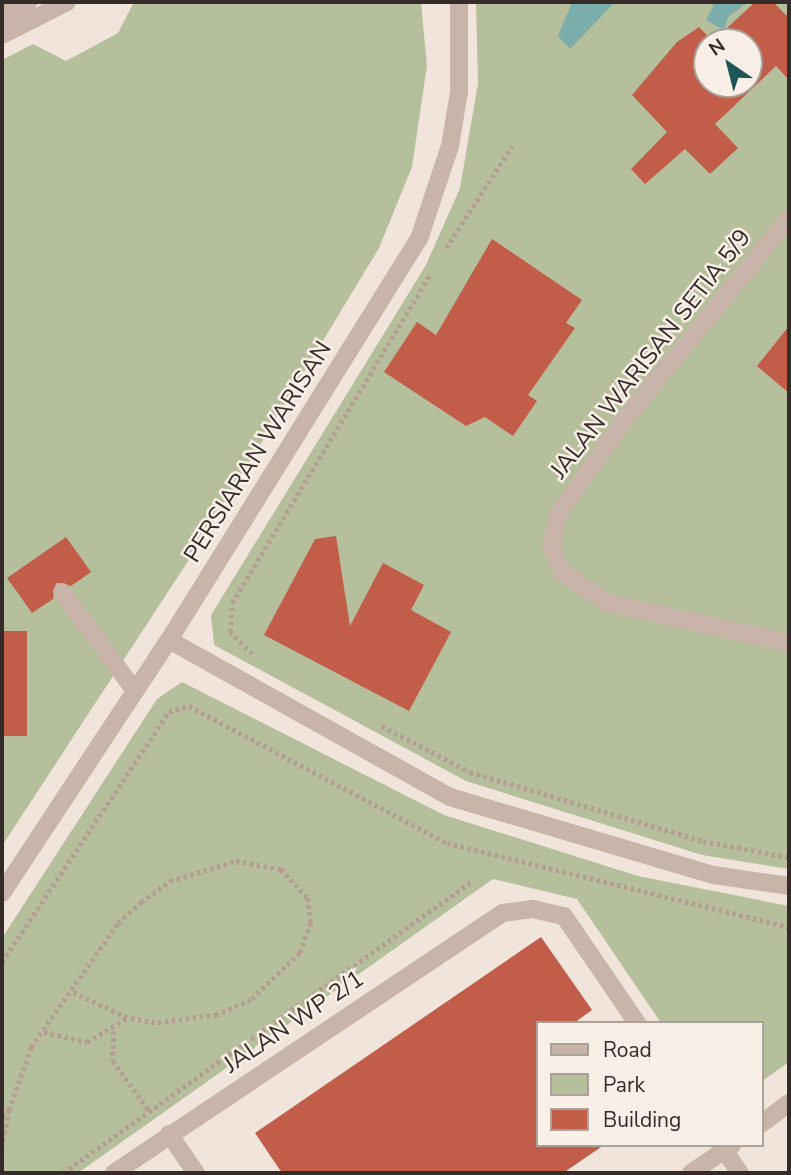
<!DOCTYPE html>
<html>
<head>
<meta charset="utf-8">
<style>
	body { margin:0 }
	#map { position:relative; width:791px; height:1175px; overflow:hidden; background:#f1e5db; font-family:"Nunito Sans",sans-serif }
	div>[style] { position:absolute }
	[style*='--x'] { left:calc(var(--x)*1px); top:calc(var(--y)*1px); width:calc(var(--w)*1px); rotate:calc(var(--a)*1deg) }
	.green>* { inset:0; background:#b6bf9c }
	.water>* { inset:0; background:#7badab }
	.building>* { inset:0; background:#c15d49; transform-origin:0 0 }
	.path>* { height:4.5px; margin-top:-2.25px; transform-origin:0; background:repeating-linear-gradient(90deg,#b49e92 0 3.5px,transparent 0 7px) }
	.minor>* { height:18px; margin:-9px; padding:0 9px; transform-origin:9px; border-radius:9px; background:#c8b4a8 }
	span { translate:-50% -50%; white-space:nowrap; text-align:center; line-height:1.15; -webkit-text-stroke:5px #f9efe7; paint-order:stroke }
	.street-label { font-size:24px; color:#352b28 }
	.frame { position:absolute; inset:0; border:4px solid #352b28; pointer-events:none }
	.legend { position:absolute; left:536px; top:1021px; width:228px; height:126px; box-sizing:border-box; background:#f9efe7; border:2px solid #aba19b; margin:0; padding:9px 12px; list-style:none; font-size:21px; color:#352b28 }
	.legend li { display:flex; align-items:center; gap:14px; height:35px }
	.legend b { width:35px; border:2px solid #aba19b }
	.north { position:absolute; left:693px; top:28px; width:70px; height:70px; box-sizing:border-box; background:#f9efe7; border:2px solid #aba19b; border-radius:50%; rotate:325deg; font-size:19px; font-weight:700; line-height:28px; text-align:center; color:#352b28 }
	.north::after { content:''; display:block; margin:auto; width:24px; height:32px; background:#1f5554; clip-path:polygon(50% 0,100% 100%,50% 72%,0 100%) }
</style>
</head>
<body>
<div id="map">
	<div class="green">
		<i style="clip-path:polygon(134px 2px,421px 2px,427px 66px,412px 167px,379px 248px,211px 526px,2px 846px,2px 60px,33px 44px,66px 61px,118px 33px)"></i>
		<i style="clip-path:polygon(evenodd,476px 2px,789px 2px,789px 869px,702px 855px,466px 781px,214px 645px,211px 615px,426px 265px,460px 188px,478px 83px,476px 2px,707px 42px,749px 42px,749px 84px,707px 84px,707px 42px)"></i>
		<i style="clip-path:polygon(182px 682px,444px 815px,638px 876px,789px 906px,789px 1062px,761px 1082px,761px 1023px,661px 1023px,577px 899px,493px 879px,78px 1173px,2px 1173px,2px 938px,157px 699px)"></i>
	</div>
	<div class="water">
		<i style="clip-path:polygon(572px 2px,615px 2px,570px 49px,558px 36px)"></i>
		<i style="clip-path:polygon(715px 2px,748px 2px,728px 17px,724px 30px,706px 20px)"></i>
	</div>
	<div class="building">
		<i style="clip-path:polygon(evenodd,755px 2px,773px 2px,789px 18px,789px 80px,776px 66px,715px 124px,738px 148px,710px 174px,685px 149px,645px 184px,631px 169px,667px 132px,632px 95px,677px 42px,699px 27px,713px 41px,755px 2px,707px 42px,749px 42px,749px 84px,707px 84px,707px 42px)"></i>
		<i style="clip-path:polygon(492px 239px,582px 300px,566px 323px,575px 328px,528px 395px,537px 401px,513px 436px,485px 417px,466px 426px,384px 372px,417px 322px,436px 335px)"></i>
		<i style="clip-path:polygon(789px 326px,789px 393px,757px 366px)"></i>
		<i style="clip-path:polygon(336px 536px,350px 626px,383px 563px,424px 585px,411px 610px,451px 632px,409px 711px,264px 635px,315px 539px)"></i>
		<i style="clip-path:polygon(66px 537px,91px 572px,71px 586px,56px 583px,53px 599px,32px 613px,7px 578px)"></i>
		<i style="left:2px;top:631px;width:25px;height:105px"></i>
		<i style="clip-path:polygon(541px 937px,592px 1010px,574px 1023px,537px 1023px,537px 1145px,604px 1145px,563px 1173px,282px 1173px,255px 1133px)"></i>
	</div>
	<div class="path">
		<i style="--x:446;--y:248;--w:121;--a:-57.1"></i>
		<i style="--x:252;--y:654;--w:31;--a:-135"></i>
		<i style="--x:230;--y:632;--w:29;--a:-86"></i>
		<i style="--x:232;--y:603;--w:382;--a:-58.9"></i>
		<i style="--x:382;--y:726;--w:99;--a:27.6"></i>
		<i style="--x:470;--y:772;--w:243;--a:16.5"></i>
		<i style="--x:703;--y:841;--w:86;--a:10.7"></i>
		<i style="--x:2;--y:962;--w:301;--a:-56.3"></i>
		<i style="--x:169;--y:712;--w:21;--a:-17"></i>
		<i style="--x:189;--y:706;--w:292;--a:28"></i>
		<i style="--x:447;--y:843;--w:352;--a:13.8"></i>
		<i style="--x:114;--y:1031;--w:30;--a:92"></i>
		<i style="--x:113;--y:1061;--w:62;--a:54.2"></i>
		<i style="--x:44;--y:1032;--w:44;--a:13.1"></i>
		<i style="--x:87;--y:1042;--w:47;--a:-31"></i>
		<i style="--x:9;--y:1110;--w:67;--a:-70.8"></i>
		<i style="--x:31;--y:1047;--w:151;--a:-54.9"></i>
		<i style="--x:118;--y:923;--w:31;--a:-42"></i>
		<i style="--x:141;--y:902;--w:36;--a:-36"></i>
		<i style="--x:170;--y:881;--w:69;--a:-16.9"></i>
		<i style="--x:236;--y:861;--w:46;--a:10.1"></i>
		<i style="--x:281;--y:869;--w:40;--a:47"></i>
		<i style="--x:308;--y:898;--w:25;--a:83"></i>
		<i style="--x:311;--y:923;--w:32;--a:110"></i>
		<i style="--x:300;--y:953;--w:68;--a:136.2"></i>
		<i style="--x:251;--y:1000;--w:37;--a:156"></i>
		<i style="--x:217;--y:1015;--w:63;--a:172.6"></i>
		<i style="--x:155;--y:1023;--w:28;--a:-170"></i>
		<i style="--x:127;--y:1018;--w:59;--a:-154.7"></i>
		<i style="--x:2;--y:1116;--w:9;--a:-41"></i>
		<i style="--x:9;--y:1110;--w:38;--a:101"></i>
		<i style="--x:63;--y:1173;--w:500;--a:-35.5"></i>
	</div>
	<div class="minor">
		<i style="--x:2;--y:16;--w:30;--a:-28"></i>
		<i style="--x:2;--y:35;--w:73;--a:-26.9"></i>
		<i style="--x:789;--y:218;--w:261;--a:129.2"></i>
		<i style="--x:624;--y:420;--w:115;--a:125.1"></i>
		<i style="--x:558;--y:514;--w:33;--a:102"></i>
		<i style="--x:551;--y:546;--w:28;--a:67"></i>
		<i style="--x:562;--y:572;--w:55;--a:34"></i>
		<i style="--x:608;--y:603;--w:185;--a:12.5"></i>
		<i style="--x:62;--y:592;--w:123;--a:53.6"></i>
		<i style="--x:169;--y:640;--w:322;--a:29.2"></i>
		<i style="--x:450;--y:797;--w:275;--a:16.5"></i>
		<i style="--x:714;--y:875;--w:76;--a:8.3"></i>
		<i style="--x:2;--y:893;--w:303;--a:-56.6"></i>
		<i style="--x:169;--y:640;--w:476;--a:-58.1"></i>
		<i style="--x:420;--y:236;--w:95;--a:-71.6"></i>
		<i style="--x:450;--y:146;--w:55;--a:-80.5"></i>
		<i style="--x:459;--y:92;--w:90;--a:-90"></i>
		<i style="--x:761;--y:1124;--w:35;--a:-37"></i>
		<i style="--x:169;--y:1134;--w:47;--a:55.3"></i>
		<i style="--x:721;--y:1145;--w:34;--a:56"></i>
		<i style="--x:114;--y:1173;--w:468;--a:-33.8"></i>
		<i style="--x:503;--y:913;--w:30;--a:-8"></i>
		<i style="--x:533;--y:909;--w:32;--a:13"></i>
		<i style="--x:564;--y:916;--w:130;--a:55.7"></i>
		<i style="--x:691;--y:1173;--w:50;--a:-34.3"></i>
	</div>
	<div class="street-label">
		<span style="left:651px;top:354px;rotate:-52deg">JALAN WARISAN SETIA 5/9</span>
		<span style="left:258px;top:452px;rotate:-58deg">PERSIARAN WARISAN</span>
		<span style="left:294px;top:1022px;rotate:-34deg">JALAN WP 2/1</span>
	</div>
	<div class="frame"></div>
	<ul class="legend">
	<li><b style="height:9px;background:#c8b4a8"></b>Road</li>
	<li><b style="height:19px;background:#b6bf9c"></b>Park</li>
	<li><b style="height:19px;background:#c15d49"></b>Building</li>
	</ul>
	<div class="north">N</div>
</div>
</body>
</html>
